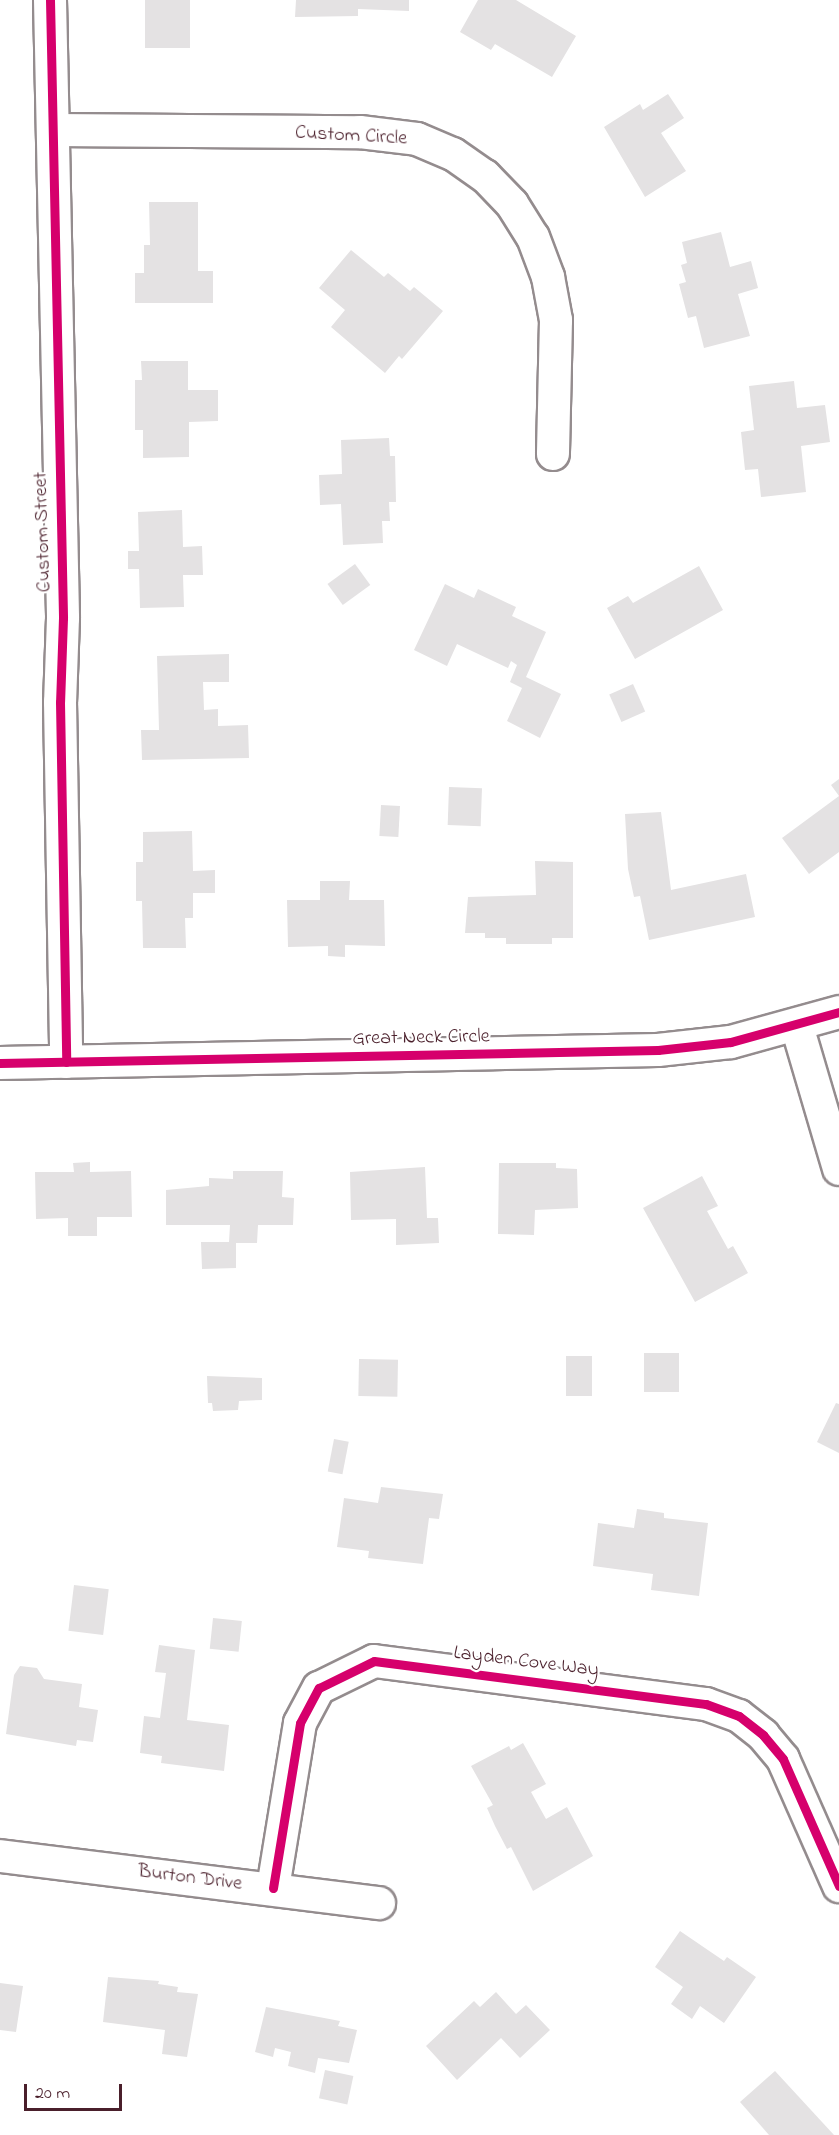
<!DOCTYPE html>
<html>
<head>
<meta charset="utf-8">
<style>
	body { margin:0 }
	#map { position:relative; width:839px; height:2135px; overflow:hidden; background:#fff; font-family:"Indie Flower",sans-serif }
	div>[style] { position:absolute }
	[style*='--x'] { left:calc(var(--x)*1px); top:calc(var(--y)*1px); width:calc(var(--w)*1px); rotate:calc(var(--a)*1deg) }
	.building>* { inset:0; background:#e4e2e3; transform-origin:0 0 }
	.roads { filter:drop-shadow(2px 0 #948c8e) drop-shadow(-2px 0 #948c8e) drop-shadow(0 2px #948c8e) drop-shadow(0 -2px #948c8e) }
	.street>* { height:32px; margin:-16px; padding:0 16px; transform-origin:16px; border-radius:16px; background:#fff }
	.cycleway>* { height:9px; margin:-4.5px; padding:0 4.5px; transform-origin:4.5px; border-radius:4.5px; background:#d6006c }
	span { translate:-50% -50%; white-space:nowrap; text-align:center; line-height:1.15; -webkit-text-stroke:4.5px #fff; paint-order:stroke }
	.street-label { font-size:20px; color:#4a1f2b }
	.scale { position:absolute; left:24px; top:2084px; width:98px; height:27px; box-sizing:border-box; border:3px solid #4a1f2b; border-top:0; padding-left:8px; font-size:18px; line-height:21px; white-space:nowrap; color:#4a1f2b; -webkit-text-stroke:4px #fff; paint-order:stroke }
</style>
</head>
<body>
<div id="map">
	<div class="building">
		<i style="left:145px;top:0;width:45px;height:48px"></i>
		<i style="clip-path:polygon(296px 0,409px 0,409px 11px,358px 9px,358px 16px,295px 17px)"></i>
		<i style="clip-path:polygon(478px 0,516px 0,576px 36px,552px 77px,495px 44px,491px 50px,460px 32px)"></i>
		<i style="clip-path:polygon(668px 94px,684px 118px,661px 133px,686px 171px,645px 197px,604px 127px,640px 104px,643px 110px)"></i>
		<i style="clip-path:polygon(149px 202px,198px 202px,198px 271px,213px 271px,213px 303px,135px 303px,135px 273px,144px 273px,144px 245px,150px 245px)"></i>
		<i style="clip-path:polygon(721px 232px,730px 267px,751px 261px,758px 288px,738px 294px,750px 336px,704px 348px,696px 316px,688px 318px,679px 284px,686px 282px,681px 265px,687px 263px,682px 242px)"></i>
		<i style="clip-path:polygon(351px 250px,384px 277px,388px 273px,410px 291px,414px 287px,443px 311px,402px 359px,399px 356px,385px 373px,331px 327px,345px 310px,319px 288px)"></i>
		<i style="clip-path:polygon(141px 361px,188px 361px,188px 390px,218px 390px,218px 421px,189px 422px,189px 457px,143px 458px,143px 430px,135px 430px,135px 380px,142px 380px)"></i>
		<i style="clip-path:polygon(794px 381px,797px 408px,825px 405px,830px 442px,801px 446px,806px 492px,761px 497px,758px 469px,745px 470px,741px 432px,754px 430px,749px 386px)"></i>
		<i style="clip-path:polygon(389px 438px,390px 456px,395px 456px,396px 502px,389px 502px,390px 521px,382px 521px,383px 543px,343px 545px,341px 504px,320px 505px,319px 475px,342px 474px,341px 440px)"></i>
		<i style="clip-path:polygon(182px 510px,183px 547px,202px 546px,203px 575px,183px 575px,184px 607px,140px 608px,139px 569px,128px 569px,128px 551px,139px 551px,138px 512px)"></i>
		<i style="left:355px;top:564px;width:26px;height:34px;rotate:54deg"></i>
		<i style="clip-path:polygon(699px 566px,723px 610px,635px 659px,607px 608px,628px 596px,633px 603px)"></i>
		<i style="clip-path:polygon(445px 584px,474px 598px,478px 589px,516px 607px,512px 616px,546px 632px,526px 677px,561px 694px,540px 738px,507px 721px,522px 688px,510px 682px,517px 665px,511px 661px,508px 668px,457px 644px,447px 666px,414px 650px)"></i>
		<i style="clip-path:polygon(229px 654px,229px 682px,203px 682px,204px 710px,218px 709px,218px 726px,248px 725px,249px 758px,142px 760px,141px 730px,159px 730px,157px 656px)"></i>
		<i style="left:633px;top:684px;width:30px;height:26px;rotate:66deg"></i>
		<i style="clip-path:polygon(839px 779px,839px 796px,831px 785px)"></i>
		<i style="left:449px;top:787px;width:33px;height:38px;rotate:2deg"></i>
		<i style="clip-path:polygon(839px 796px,839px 852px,809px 874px,782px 838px)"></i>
		<i style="left:381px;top:805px;width:19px;height:31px;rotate:3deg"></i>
		<i style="clip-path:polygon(661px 812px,671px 890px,746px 874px,755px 917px,649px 940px,640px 896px,634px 897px,628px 869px,625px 814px)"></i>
		<i style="clip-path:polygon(192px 831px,193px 871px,215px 870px,215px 893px,193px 893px,193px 918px,185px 918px,186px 948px,143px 948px,142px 901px,136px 901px,136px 862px,143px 862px,143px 832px)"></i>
		<i style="clip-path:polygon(535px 861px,573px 862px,573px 938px,552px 938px,552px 944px,506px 944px,506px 938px,485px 938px,485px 933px,465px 933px,468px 897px,536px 895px)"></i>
		<i style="clip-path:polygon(320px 881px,350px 881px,349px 900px,384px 900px,385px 946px,345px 945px,345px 957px,328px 956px,328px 946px,288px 947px,287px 900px,320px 900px)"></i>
		<i style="clip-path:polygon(90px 1162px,90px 1172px,131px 1171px,132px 1217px,97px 1217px,97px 1236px,68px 1236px,68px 1218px,36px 1219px,35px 1172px,74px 1172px,73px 1163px)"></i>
		<i style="clip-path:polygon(499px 1163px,556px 1163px,556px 1168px,577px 1169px,578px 1208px,535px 1210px,534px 1235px,498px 1234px)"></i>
		<i style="clip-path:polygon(425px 1167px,427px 1218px,438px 1218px,439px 1243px,396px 1245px,396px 1219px,351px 1220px,350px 1172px)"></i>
		<i style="clip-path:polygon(233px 1171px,283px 1171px,282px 1197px,294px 1198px,293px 1225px,258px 1225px,257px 1243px,236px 1243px,236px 1268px,202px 1269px,201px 1242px,229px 1242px,230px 1225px,166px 1225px,166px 1190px,209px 1186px,209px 1178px,233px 1179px)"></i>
		<i style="clip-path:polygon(702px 1176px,718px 1206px,707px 1211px,728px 1249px,733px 1246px,748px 1273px,695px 1302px,643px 1208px)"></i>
		<i style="left:644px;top:1353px;width:35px;height:39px"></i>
		<i style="left:566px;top:1356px;width:26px;height:40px"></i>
		<i style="left:359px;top:1359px;width:39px;height:37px;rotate:1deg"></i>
		<i style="clip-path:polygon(207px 1376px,262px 1378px,262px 1400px,239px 1401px,238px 1410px,213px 1411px,212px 1403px,208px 1403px)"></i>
		<i style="clip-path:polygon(836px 1403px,839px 1404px,839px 1453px,817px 1442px)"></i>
		<i style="left:334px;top:1439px;width:15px;height:33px;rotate:11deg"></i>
		<i style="clip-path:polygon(381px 1487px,443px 1494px,439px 1519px,429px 1518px,423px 1564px,368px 1558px,369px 1551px,337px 1547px,344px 1498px,378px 1503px)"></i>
		<i style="clip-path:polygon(637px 1509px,664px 1513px,664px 1518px,708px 1523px,699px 1596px,651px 1590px,653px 1574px,593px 1566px,598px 1523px,634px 1528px)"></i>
		<i style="left:74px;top:1585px;width:35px;height:46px;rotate:7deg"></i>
		<i style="left:213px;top:1618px;width:29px;height:31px;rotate:6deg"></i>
		<i style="clip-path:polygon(159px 1645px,195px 1650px,187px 1720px,229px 1725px,224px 1771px,161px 1763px,162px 1756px,140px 1753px,144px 1716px,160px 1718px,166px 1673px,155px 1672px)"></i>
		<i style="clip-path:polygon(20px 1666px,37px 1668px,44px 1679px,82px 1684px,79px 1707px,98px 1710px,93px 1742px,77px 1740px,76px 1746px,6px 1734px,14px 1675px)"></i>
		<i style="clip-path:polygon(523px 1743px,546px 1784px,531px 1792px,546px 1819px,567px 1807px,593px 1856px,533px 1891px,511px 1847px,507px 1849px,495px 1826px,487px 1808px,493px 1805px,471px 1766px,509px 1746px,511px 1750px)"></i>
		<i style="clip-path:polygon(680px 1931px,724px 1961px,727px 1957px,756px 1977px,724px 2023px,700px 2006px,692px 2019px,671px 2004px,683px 1987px,655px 1967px)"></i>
		<i style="clip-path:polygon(108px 1977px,159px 1981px,158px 1984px,178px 1987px,177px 1992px,198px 1994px,187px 2057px,162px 2054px,165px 2030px,103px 2022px)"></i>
		<i style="clip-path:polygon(0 1983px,23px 1986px,16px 2032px,0 2030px)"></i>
		<i style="clip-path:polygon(496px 1992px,516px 2014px,526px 2005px,550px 2030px,520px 2058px,501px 2038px,457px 2080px,426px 2046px,474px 2001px,480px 2007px)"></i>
		<i style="clip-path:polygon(266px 2007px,340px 2021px,338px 2026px,357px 2030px,349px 2063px,318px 2058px,315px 2073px,288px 2066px,291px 2052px,275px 2048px,273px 2057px,255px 2052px)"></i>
		<i style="left:325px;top:2070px;width:29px;height:29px;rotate:12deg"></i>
		<i style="clip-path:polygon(775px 2071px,834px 2135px,769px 2135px,740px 2102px)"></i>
	</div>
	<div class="roads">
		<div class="street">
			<i style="--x:50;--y:0;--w:618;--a:88.79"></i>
			<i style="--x:63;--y:618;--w:84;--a:92"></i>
			<i style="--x:60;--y:702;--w:360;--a:89"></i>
			<i style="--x:53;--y:130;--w:307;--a:0.4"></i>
			<i style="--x:360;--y:132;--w:57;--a:7"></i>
			<i style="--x:417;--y:139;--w:39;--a:23"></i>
			<i style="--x:453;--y:154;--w:39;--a:35"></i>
			<i style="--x:485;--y:176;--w:39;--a:46"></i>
			<i style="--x:512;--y:204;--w:39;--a:58"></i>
			<i style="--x:533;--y:237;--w:43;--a:69.4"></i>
			<i style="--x:548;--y:277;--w:44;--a:79.5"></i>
			<i style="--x:556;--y:320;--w:134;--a:91.3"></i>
			<i style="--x:797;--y:1026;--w:149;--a:73.6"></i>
			<i style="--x:0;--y:1063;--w:658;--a:-1.13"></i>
			<i style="--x:658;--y:1050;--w:73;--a:-6.3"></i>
			<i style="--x:731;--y:1042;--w:112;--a:-15.5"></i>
			<i style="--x:0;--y:1856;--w:382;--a:7.1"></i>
			<i style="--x:273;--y:1888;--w:167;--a:-80.7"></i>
			<i style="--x:300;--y:1723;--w:40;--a:-62"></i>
			<i style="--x:319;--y:1688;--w:61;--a:-26.1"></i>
			<i style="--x:374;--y:1661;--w:335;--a:7.4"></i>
			<i style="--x:706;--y:1704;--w:35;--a:20"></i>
			<i style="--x:739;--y:1716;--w:31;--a:38"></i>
			<i style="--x:763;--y:1735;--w:31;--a:50"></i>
			<i style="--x:783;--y:1759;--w:139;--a:66.2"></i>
		</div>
	</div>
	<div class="cycleway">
		<i style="--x:50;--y:0;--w:618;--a:88.79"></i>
		<i style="--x:63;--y:618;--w:84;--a:92"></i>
		<i style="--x:60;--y:702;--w:360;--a:89"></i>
		<i style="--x:0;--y:1063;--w:658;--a:-1.13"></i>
		<i style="--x:658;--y:1050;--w:73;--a:-6.3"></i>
		<i style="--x:731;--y:1042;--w:112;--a:-15.5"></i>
		<i style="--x:273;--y:1888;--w:167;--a:-80.7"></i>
		<i style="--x:300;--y:1723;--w:40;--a:-62"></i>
		<i style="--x:319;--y:1688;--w:61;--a:-26.1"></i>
		<i style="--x:374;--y:1661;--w:335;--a:7.4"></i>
		<i style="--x:706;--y:1704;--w:35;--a:20"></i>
		<i style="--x:739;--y:1716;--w:31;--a:38"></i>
		<i style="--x:763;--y:1735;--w:31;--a:50"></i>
		<i style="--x:783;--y:1759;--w:139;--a:66.2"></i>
	</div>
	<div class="street-label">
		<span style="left:351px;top:136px;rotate:3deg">Custom Circle</span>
		<span style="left:43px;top:532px;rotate:-92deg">Custom Street</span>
		<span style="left:421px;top:1038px;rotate:-1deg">Great Neck Circle</span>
		<span style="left:526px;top:1662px;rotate:7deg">Layden Cove Way</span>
		<span style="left:190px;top:1878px;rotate:7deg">Burton Drive</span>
	</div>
	<div class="scale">20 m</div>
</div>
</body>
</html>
